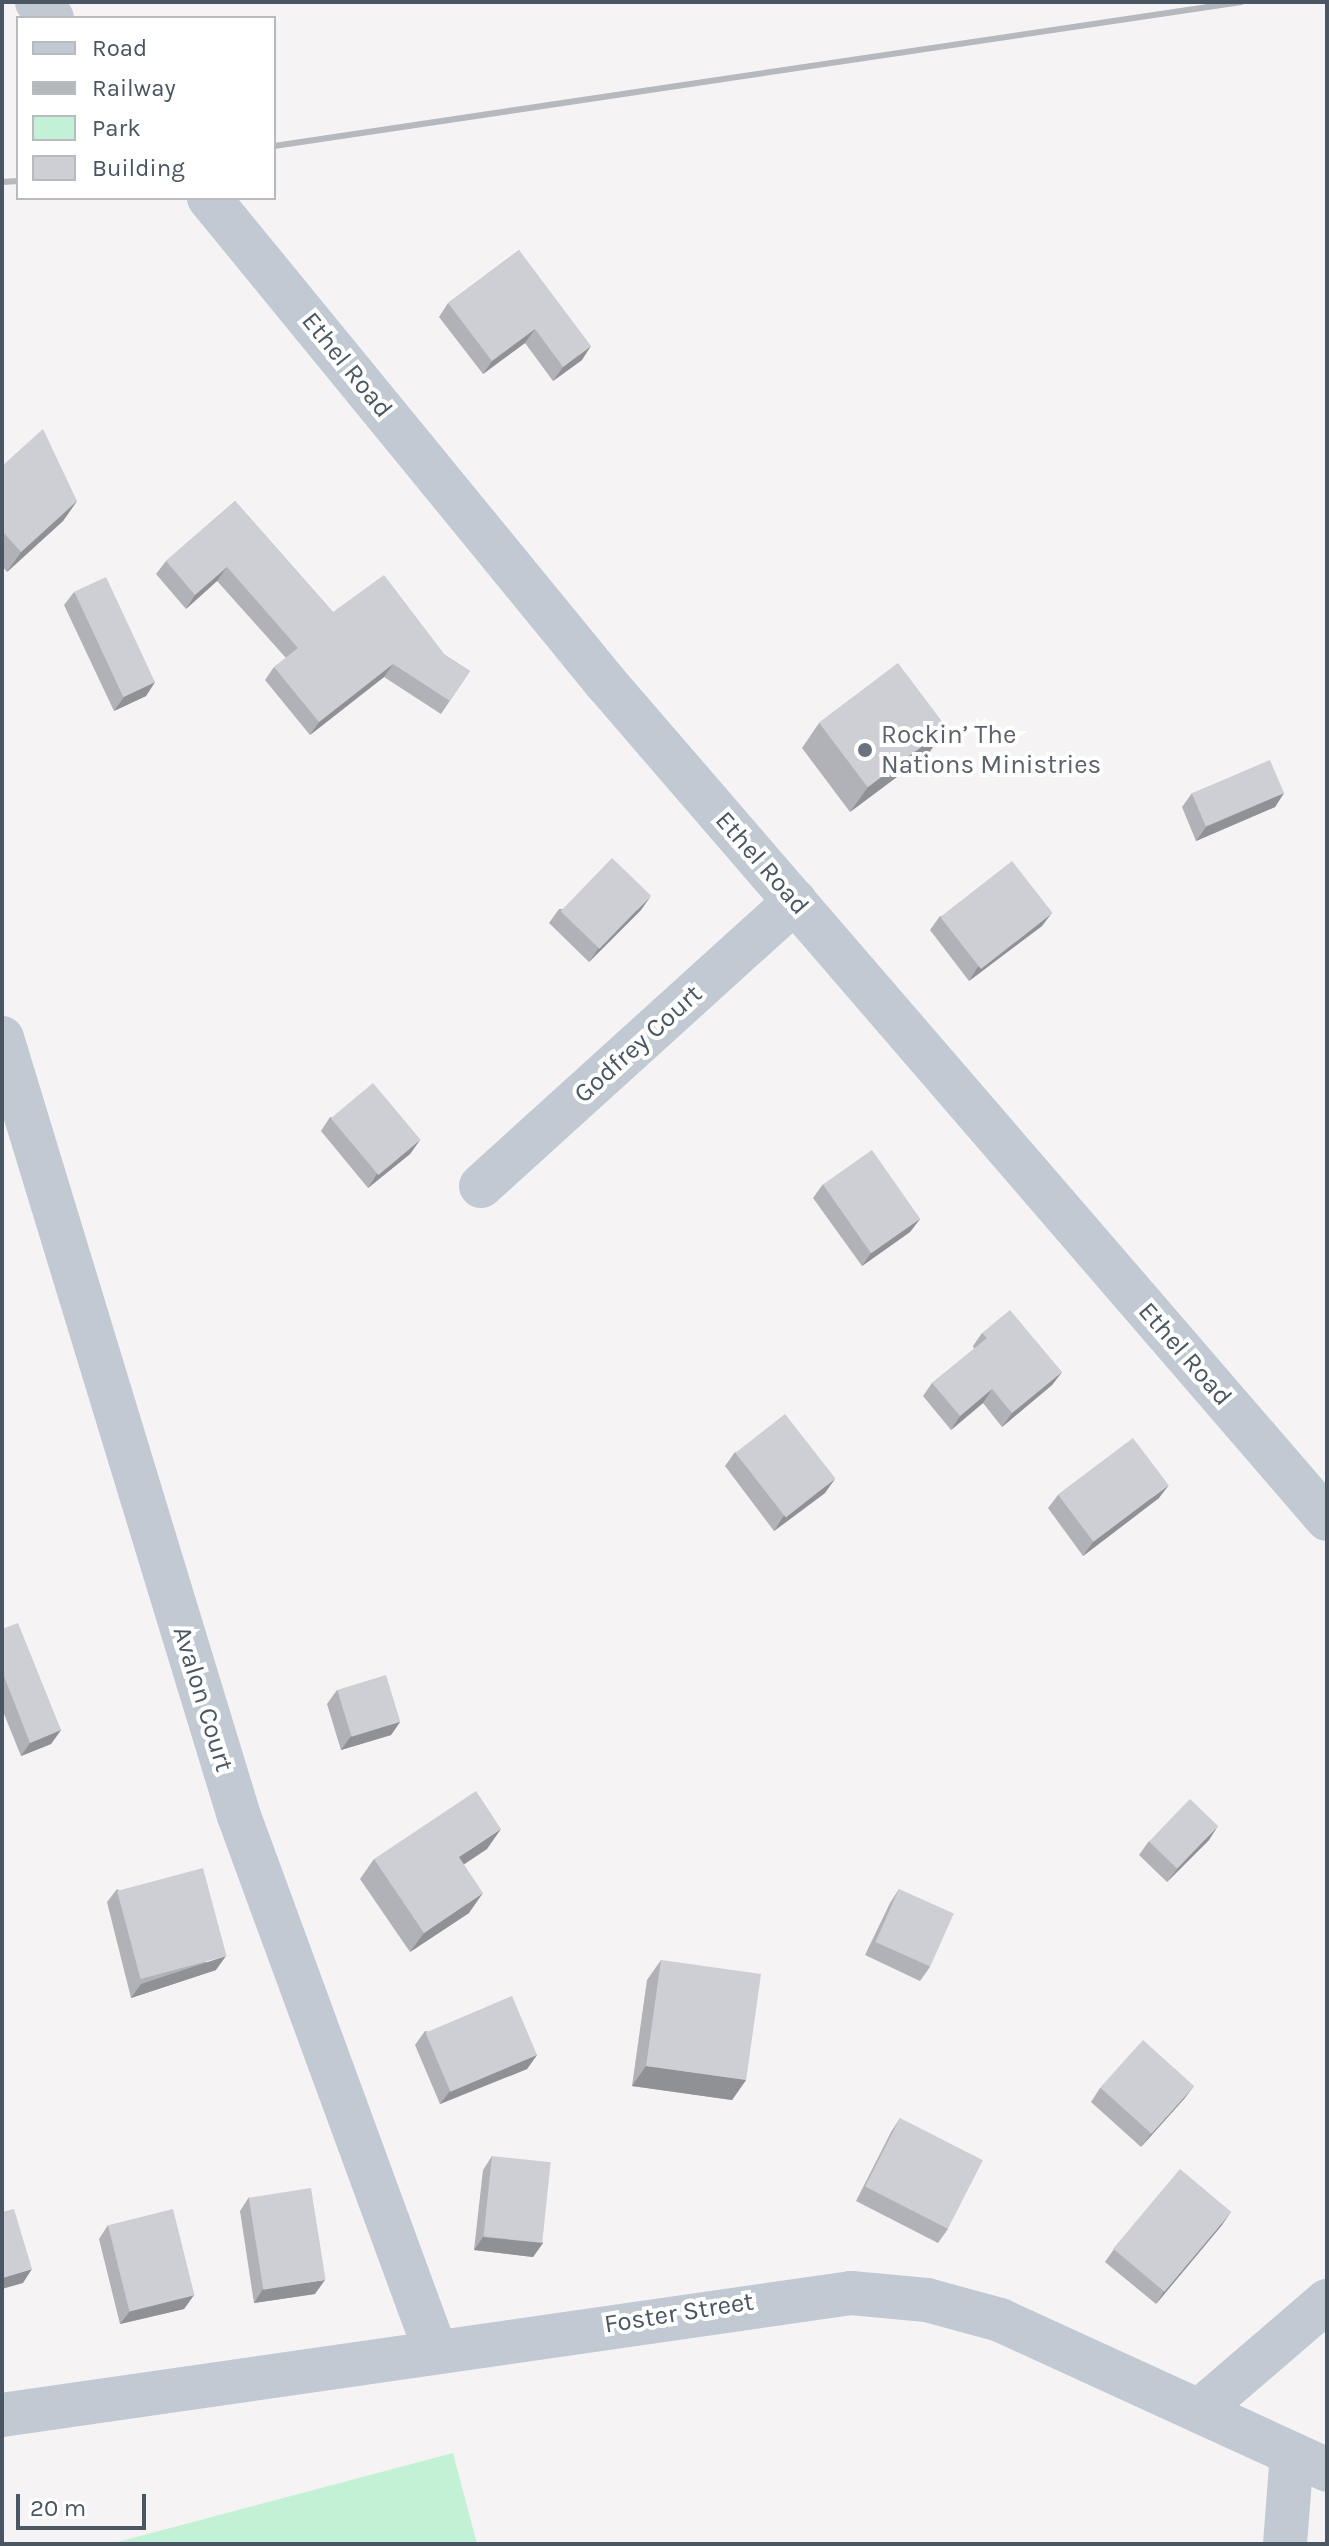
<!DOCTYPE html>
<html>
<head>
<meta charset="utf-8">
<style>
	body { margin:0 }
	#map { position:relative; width:1329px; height:2546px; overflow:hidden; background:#f5f3f3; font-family:Karla,sans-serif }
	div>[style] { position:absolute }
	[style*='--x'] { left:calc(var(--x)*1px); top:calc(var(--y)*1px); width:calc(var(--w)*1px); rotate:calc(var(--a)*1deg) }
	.green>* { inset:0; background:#c3f1d5 }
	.street>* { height:44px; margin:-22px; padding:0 22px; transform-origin:22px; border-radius:22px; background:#c1cad2 }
	.rail>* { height:6px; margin:-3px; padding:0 3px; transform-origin:3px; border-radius:3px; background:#b5b8bd }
	.wall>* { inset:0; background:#b0b2b7 }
	.shaded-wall>* { inset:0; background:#909195 }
	.building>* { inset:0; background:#cdcfd5; transform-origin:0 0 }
	.dots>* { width:22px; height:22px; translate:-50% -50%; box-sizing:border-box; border:4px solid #fff; border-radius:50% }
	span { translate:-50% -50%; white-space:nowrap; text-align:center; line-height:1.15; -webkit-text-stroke:8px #fff; paint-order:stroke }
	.street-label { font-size:26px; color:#4a5661 }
	.worship-label { font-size:26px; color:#5b616d }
	.left { translate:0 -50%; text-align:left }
	.frame { position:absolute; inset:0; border:4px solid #4a5661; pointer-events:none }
	.legend { position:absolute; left:16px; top:16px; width:260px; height:184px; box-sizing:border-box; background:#fff; border:2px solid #b7bbc0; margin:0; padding:10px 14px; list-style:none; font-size:24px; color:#4a5661 }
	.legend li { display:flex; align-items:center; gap:16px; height:40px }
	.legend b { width:40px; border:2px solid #b7bbc0 }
	.scale { position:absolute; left:16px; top:2494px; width:130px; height:36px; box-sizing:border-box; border:4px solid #4a5661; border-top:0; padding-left:10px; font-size:24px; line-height:28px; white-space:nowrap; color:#4a5661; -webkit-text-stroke:6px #fff; paint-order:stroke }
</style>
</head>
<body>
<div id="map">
	<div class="green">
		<i style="clip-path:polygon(453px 2453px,477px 2544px,110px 2544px)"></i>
	</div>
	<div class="street">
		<i style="--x:37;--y:2;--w:22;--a:47"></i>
		<i style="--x:209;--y:198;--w:627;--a:50.7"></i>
		<i style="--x:606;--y:683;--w:1104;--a:49.22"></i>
		<i style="--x:2;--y:1038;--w:813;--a:73.06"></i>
		<i style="--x:239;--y:1816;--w:569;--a:69.84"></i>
		<i style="--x:481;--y:1186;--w:424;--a:-42.2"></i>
		<i style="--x:1199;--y:2411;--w:169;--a:-40.7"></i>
		<i style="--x:2;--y:2415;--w:858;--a:-8.18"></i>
		<i style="--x:851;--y:2293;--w:76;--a:5.3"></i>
		<i style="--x:927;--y:2300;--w:76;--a:15.3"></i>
		<i style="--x:1000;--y:2320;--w:360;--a:24.6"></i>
		<i style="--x:1285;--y:2544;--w:90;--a:-85.6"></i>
	</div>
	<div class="rail">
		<i style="--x:274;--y:146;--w:978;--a:-8.47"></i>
		<i style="--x:2;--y:182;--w:16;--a:-4"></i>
	</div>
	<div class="wall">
		<i style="clip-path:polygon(519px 250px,582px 360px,553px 381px,525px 343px,483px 374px,439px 317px,448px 303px)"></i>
		<i style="clip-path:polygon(2px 466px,77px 501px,63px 521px,7px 572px,2px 566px)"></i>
		<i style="clip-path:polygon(235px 501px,333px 612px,445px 655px,470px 671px,441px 714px,384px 677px,310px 735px,265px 680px,274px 667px,286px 658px,217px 581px,186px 609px,156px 574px,166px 561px)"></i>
		<i style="clip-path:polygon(74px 592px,155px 682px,146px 696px,114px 711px,64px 605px)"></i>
		<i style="clip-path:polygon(819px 723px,929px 753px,850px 812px,802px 748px)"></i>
		<i style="clip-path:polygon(1192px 793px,1284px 793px,1275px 807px,1196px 841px,1182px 807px)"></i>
		<i style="clip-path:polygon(559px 909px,641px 910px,589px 962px,549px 923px)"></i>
		<i style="clip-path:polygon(940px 916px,1042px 926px,969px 981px,930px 930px)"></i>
		<i style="clip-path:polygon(330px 1117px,420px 1140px,410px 1154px,368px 1188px,321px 1131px)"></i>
		<i style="clip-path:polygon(823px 1184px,920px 1219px,910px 1232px,862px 1266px,813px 1198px)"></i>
		<i style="clip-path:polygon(982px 1333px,1062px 1372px,1052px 1385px,1002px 1427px,983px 1403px,951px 1430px,923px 1396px,932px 1383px,974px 1349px,973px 1346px)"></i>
		<i style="clip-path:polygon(735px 1452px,825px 1493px,774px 1531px,725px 1466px)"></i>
		<i style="clip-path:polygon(1058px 1495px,1159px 1498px,1083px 1556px,1048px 1508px)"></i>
		<i style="clip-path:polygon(2px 1629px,61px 1730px,51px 1744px,21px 1756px,2px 1709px)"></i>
		<i style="clip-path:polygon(337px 1690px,400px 1722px,391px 1735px,341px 1750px,327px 1704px)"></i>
		<i style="clip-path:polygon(1209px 1840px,1167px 1882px,1139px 1855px,1149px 1841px)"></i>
		<i style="clip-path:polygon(487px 1849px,464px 1864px,469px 1913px,410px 1952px,360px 1879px,374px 1859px)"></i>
		<i style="clip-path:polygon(117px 1889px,216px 1970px,131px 1998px,107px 1902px)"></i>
		<i style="clip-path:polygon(899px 1889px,930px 1967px,920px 1981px,865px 1955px,890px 1903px)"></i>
		<i style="clip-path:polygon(661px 1960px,746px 2080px,732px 2100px,632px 2086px,647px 1980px)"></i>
		<i style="clip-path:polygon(425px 2031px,537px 2055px,527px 2069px,440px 2104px,415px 2045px)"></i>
		<i style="clip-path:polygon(1194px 2086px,1184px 2099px,1141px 2147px,1091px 2102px,1100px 2088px)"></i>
		<i style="clip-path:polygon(900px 2118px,948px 2229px,938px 2243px,856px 2201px,891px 2132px)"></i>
		<i style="clip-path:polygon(492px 2156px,543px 2243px,533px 2257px,474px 2250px,483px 2170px)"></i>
		<i style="clip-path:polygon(249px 2197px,315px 2294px,254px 2303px,240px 2211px)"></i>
		<i style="clip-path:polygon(108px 2225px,194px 2295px,184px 2309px,120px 2324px,99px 2239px)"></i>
		<i style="clip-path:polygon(1222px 2225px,1156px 2304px,1105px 2262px,1114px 2249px)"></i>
	</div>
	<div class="shaded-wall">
		<i style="clip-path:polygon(535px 329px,525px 343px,483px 374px,492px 361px)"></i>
		<i style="clip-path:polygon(591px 346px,582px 360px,553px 381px,563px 367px)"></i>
		<i style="clip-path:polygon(77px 501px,63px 521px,7px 572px,21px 552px)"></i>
		<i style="clip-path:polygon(227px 567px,217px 581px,186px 609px,195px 595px)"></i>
		<i style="clip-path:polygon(393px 664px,384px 677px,310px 735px,319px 722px)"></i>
		<i style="clip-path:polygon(155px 682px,146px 696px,114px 711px,124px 697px)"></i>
		<i style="clip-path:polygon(947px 727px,929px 753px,850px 812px,868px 787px)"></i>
		<i style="clip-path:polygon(1284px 793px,1275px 807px,1196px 841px,1206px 827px)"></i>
		<i style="clip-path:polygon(651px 896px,641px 910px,589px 962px,598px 949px)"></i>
		<i style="clip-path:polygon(1052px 913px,1042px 926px,969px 981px,978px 967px)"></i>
		<i style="clip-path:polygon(420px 1140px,410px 1154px,368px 1188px,377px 1174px)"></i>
		<i style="clip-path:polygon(920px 1219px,910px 1232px,862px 1266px,871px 1253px)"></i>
		<i style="clip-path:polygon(1062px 1372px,1052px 1385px,1002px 1427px,1012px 1413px)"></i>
		<i style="clip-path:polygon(992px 1389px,983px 1403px,951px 1430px,960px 1416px)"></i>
		<i style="clip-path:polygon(835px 1479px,825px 1493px,774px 1531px,783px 1517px)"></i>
		<i style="clip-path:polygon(1169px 1485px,1159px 1498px,1083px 1556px,1093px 1542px)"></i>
		<i style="clip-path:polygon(400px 1722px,391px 1735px,341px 1750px,351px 1736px)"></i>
		<i style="clip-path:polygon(61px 1730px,51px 1744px,21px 1756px,30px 1743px)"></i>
		<i style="clip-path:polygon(1218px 1826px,1209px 1840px,1167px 1882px,1177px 1869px)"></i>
		<i style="clip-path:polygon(501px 1829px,487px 1849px,445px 1877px,459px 1857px)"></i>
		<i style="clip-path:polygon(483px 1893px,469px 1913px,410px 1952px,424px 1933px)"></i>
		<i style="clip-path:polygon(226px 1956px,216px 1970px,131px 1998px,141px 1984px)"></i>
		<i style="clip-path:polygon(537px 2055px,527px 2069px,440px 2104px,450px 2091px)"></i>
		<i style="clip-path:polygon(646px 2066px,746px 2080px,732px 2100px,632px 2086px)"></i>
		<i style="clip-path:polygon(1194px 2086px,1184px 2099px,1141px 2147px,1151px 2134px)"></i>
		<i style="clip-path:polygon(1231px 2212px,1222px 2225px,1156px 2304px,1165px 2290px)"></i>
		<i style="clip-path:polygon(483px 2237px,543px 2243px,533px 2257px,474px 2250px)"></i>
		<i style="clip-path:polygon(32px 2269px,23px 2283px,2px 2289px,2px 2278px)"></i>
		<i style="clip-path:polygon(325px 2280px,315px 2294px,254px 2303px,263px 2289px)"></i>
		<i style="clip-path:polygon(194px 2295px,184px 2309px,120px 2324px,130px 2311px)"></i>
	</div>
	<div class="building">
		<i style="clip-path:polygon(519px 250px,591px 346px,563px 367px,535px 329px,492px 361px,448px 303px)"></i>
		<i style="clip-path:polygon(43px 429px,77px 501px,21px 552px,2px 531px,2px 466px)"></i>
		<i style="clip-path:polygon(235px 501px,333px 612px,384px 575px,445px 655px,470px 671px,450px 701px,393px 664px,319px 722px,274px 667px,298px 648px,227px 567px,195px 595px,166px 561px)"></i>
		<i style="left:106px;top:577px;width:116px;height:35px;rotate:65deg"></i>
		<i style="left:898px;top:663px;width:81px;height:99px;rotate:53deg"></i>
		<i style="left:1270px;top:760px;width:36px;height:85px;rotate:67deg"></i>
		<i style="left:612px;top:858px;width:54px;height:74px;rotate:44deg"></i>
		<i style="left:1012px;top:861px;width:66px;height:91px;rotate:52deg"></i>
		<i style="left:373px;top:1083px;width:74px;height:55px;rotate:50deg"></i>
		<i style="left:872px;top:1150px;width:84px;height:60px;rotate:55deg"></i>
		<i style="clip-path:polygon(1010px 1310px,1062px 1372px,1012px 1413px,992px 1389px,960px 1416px,932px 1383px,987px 1338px,982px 1333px)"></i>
		<i style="left:785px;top:1414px;width:82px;height:63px;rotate:52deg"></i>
		<i style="left:1133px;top:1438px;width:59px;height:94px;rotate:53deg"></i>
		<i style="clip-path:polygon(18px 1623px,61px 1730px,30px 1743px,2px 1671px,2px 1629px)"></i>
		<i style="left:386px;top:1675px;width:49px;height:51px;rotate:73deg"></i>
		<i style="clip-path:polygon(476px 1791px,501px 1829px,459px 1857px,483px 1893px,424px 1933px,374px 1859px)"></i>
		<i style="left:1190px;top:1799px;width:39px;height:59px;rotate:44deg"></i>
		<i style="left:203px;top:1868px;width:91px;height:89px;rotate:75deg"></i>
		<i style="left:899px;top:1889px;width:60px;height:58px;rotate:24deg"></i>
		<i style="left:661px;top:1960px;width:101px;height:107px;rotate:8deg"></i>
		<i style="left:512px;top:1996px;width:64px;height:94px;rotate:67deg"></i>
		<i style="left:1143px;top:2040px;width:69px;height:64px;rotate:42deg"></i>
		<i style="left:900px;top:2118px;width:93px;height:77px;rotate:27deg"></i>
		<i style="left:492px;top:2156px;width:59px;height:81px;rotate:6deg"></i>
		<i style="left:1180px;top:2169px;width:67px;height:104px;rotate:40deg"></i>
		<i style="left:311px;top:2188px;width:93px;height:63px;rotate:81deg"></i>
		<i style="clip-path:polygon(14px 2209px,32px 2269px,2px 2278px,2px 2212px)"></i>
		<i style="left:173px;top:2209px;width:89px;height:67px;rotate:76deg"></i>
	</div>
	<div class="dots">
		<i style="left:865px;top:750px;background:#6b7280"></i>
	</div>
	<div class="street-label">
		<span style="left:347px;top:365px;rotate:51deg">Ethel Road</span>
		<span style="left:762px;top:863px;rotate:49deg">Ethel Road</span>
		<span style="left:638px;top:1044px;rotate:-42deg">Godfrey Court</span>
		<span style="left:1185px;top:1354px;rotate:49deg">Ethel Road</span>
		<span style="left:203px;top:1699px;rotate:73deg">Avalon Court</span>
		<span style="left:679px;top:2313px;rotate:-9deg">Foster Street</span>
	</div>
	<div class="worship-label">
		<span class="left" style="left:881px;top:750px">Rockin’ The<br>Nations Ministries</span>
	</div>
	<div class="frame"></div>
	<ul class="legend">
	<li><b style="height:10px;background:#c1cad2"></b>Road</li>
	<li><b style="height:10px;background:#b5b8bd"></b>Railway</li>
	<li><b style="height:22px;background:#c3f1d5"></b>Park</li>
	<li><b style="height:22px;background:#cdcfd5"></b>Building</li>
	</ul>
	<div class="scale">20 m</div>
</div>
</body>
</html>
